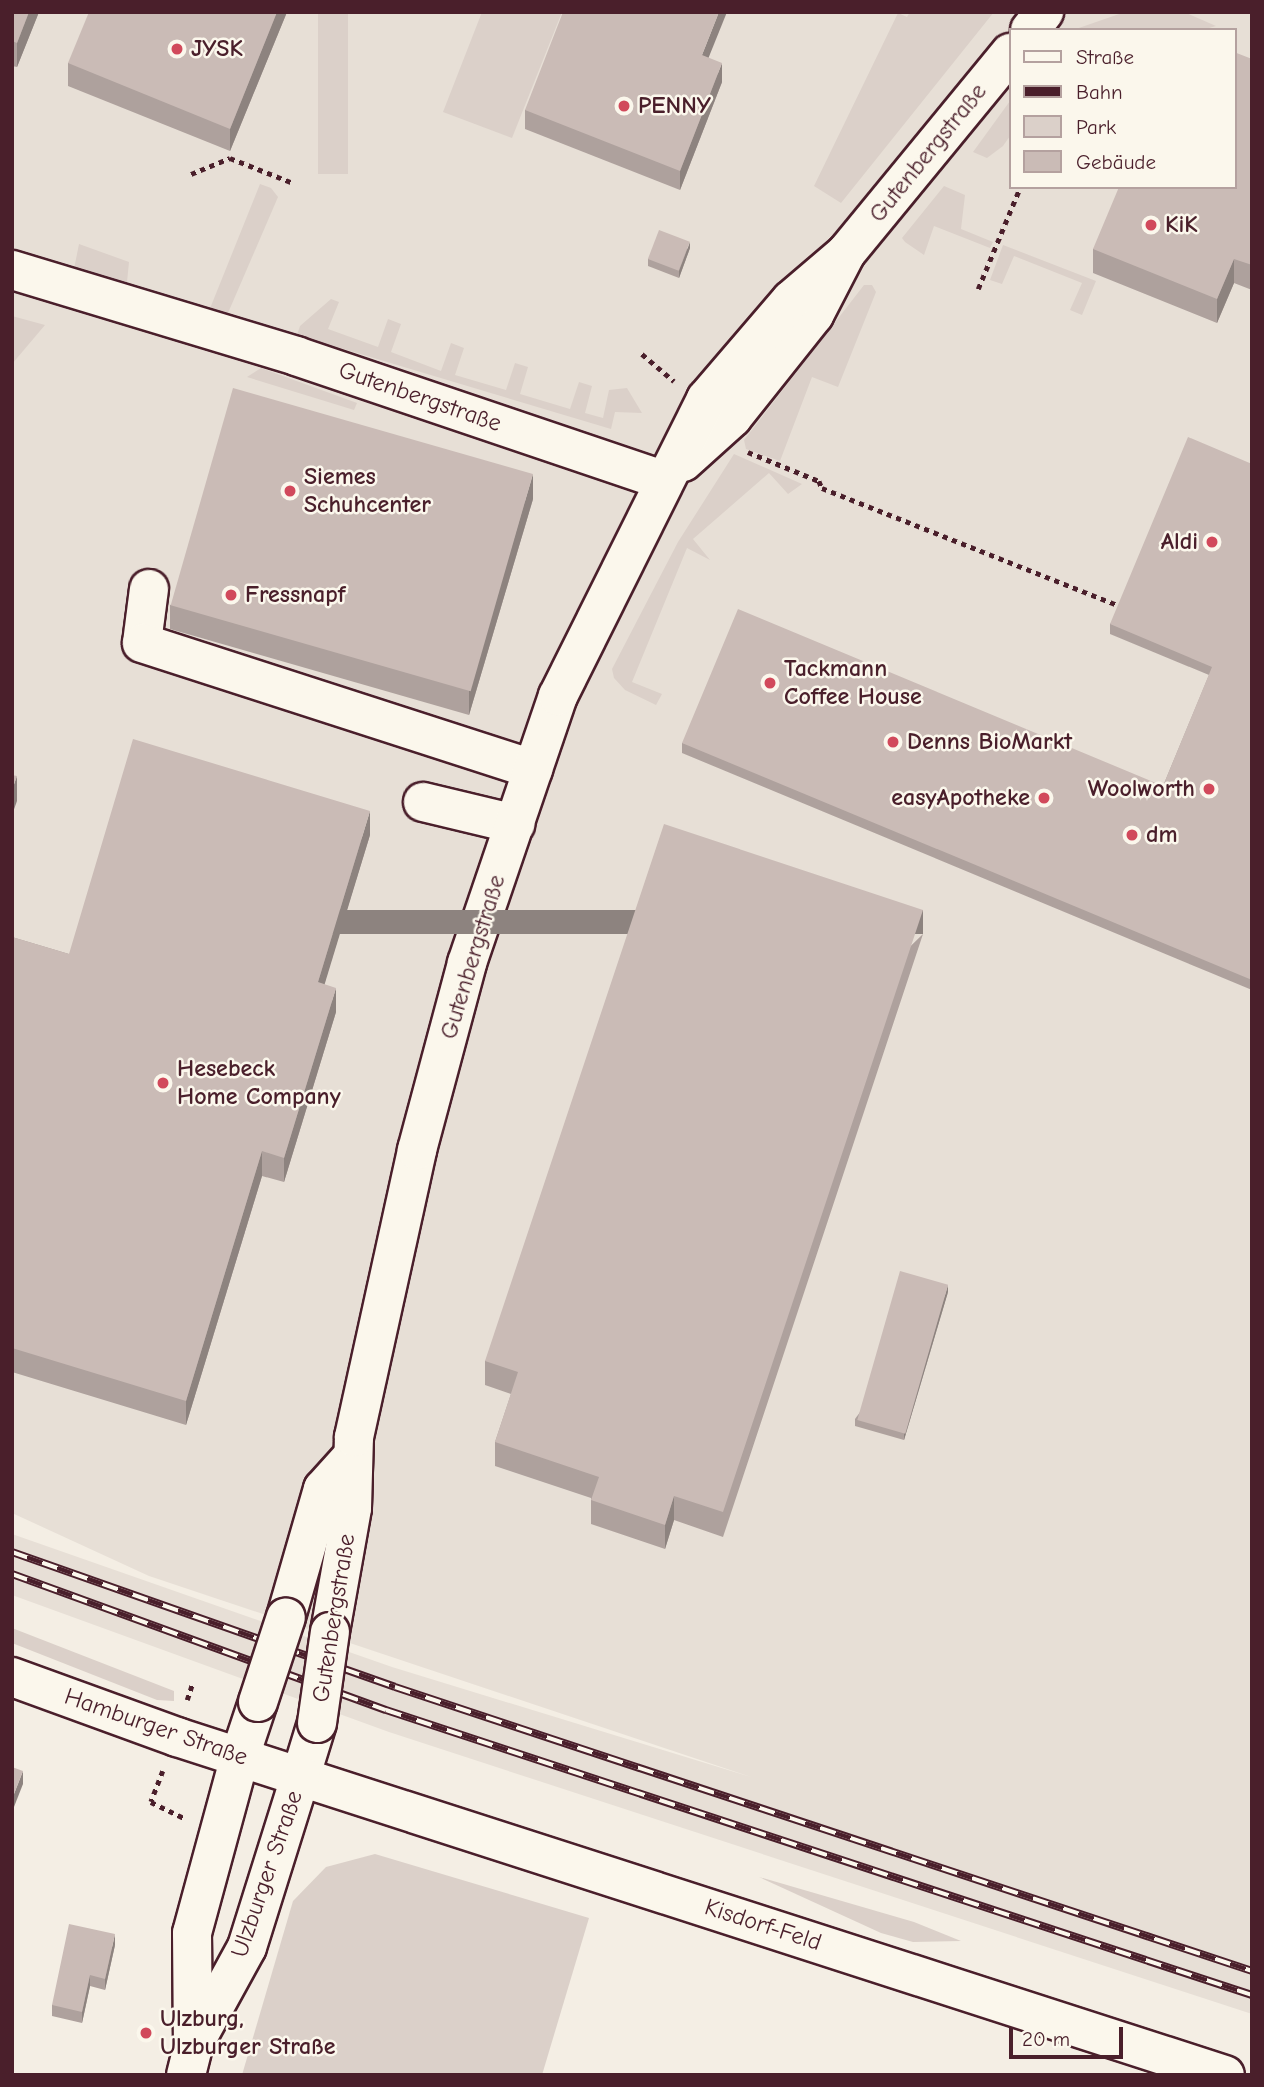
<!DOCTYPE html>
<html>
<head>
<meta charset="utf-8">
<style>
	body { margin:0 }
	#map { position:relative; width:1264px; height:2087px; overflow:hidden; background:#f4eee4; font-family:"Comic Neue",sans-serif }
	div>[style] { position:absolute }
	[style*='--x'] { left:calc(var(--x)*1px); top:calc(var(--y)*1px); width:calc(var(--w)*1px); rotate:calc(var(--a)*1deg) }
	.built>* { inset:0; background:#e7dfd6 }
	.green>* { inset:0; background:#dbd0c9; transform-origin:0 0 }
	.path>* { height:4.5px; margin-top:-2.25px; transform-origin:0; background:repeating-linear-gradient(90deg,#4a1f2b 0 5px,transparent 0 10px) }
	.roads { filter:drop-shadow(2px 0 #4a1f2b) drop-shadow(-2px 0 #4a1f2b) drop-shadow(0 2px #4a1f2b) drop-shadow(0 -2px #4a1f2b) }
	.minor>* { height:38px; margin:-19px; padding:0 19px; transform-origin:19px; border-radius:19px; background:#fbf7ec }
	.major>* { height:38px; margin:-19px; padding:0 19px; transform-origin:19px; border-radius:19px; background:#fbf7ec }
	.rail>* { height:8px; margin-top:-4px; transform-origin:0; background:repeating-linear-gradient(90deg,#fbf7ec 0 16px,#4a1f2b 0 32px); box-sizing:border-box; border-block:2px solid #4a1f2b }
	.bridges { filter:drop-shadow(2px 0 #4a1f2b) drop-shadow(-2px 0 #4a1f2b) drop-shadow(0 2px #4a1f2b) drop-shadow(0 -2px #4a1f2b) }
	.minor-bridge>* { height:38px; margin:-19px; padding:0 19px; transform-origin:19px; border-radius:19px; background:#fbf7ec }
	.wall>* { inset:0; background:#aea19d }
	.shaded-wall>* { inset:0; background:#8d837f; transform-origin:0 0 }
	.building>* { inset:0; background:#cabbb6; transform-origin:0 0 }
	.dots>* { width:19px; height:19px; translate:-50% -50%; box-sizing:border-box; border:4px solid #fbf7ec; border-radius:50% }
	span { translate:-50% -50%; white-space:nowrap; text-align:center; line-height:1.15; -webkit-text-stroke:5px #fbf7ec; paint-order:stroke }
	.poi-label { font-size:24px; color:#4a1f2b; font-weight:700 }
	.left { translate:0 -50%; text-align:left }
	.right { translate:-100% -50%; text-align:right }
	.street-label { font-size:24px; color:#4a1f2b }
	.frame { position:absolute; inset:0; border:14px solid #4a1f2b; pointer-events:none }
	.legend { position:absolute; left:1009px; top:28px; width:228px; height:161px; box-sizing:border-box; background:#fbf7ec; border:2px solid #b4a19f; margin:0; padding:9px 12px; list-style:none; font-size:21px; color:#4a1f2b }
	.legend li { display:flex; align-items:center; gap:14px; height:35px }
	.legend b { width:35px; border:2px solid #b4a19f }
	.scale { position:absolute; left:1009px; top:2027px; width:114px; height:32px; box-sizing:border-box; border:4px solid #4a1f2b; border-top:0; padding-left:9px; font-size:21px; line-height:24px; white-space:nowrap; color:#4a1f2b; -webkit-text-stroke:5px #fbf7ec; paint-order:stroke }
</style>
</head>
<body>
<div id="map">
	<div class="built">
		<i style="clip-path:polygon(evenodd,12px 12px,1252px 12px,1252px 2014px,389px 1732px,12px 1595px,12px 1534px,392px 1667px,751px 1777px,149px 1576px,12px 1513px,12px 12px,1010px 30px,1234px 30px,1234px 187px,1010px 187px,1010px 30px)"></i>
	</div>
	<div class="green">
		<i style="left:318px;top:12px;width:30px;height:162px"></i>
		<i style="clip-path:polygon(482px 12px,562px 12px,512px 138px,443px 112px)"></i>
		<i style="clip-path:polygon(910px 12px,994px 12px,841px 203px,814px 186px,898px 13px,907px 17px)"></i>
		<i style="clip-path:polygon(1125px 12px,1184px 12px,1216px 26px,1202px 30px,1073px 30px)"></i>
		<i style="clip-path:polygon(1010px 101px,1010px 136px,1003px 146px,987px 158px,973px 152px)"></i>
		<i style="clip-path:polygon(260px 184px,271px 188px,278px 197px,228px 313px,209px 311px)"></i>
		<i style="clip-path:polygon(944px 186px,965px 195px,961px 229px,993px 242px,990px 248px,934px 226px,924px 255px,905px 242px,902px 238px)"></i>
		<i style="clip-path:polygon(79px 244px,129px 262px,127px 282px,74px 269px)"></i>
		<i style="clip-path:polygon(1003px 245px,1096px 281px,1082px 315px,1070px 310px,1082px 283px,1014px 256px,1002px 284px,990px 280px)"></i>
		<i style="clip-path:polygon(864px 285px,872px 285px,876px 292px,838px 387px,812px 377px,780px 461px,746px 449px,744px 440px)"></i>
		<i style="clip-path:polygon(331px 299px,339px 302px,328px 329px,378px 347px,388px 319px,401px 324px,391px 352px,441px 371px,451px 343px,464px 348px,455px 375px,506px 390px,515px 363px,528px 367px,520px 394px,570px 409px,579px 382px,592px 386px,585px 413px,603px 418px,609px 390px,627px 388px,642px 413px,615px 412px,611px 429px,297px 335px,300px 326px)"></i>
		<i style="clip-path:polygon(12px 316px,45px 325px,12px 364px)"></i>
		<i style="clip-path:polygon(261px 368px,357px 403px,354px 410px,247px 377px)"></i>
		<i style="clip-path:polygon(734px 454px,802px 484px,788px 494px,769px 473px,693px 539px,710px 560px,687px 548px,632px 682px,662px 694px,656px 705px,625px 690px,614px 678px,612px 669px,678px 542px)"></i>
		<i style="clip-path:polygon(12px 1628px,174px 1691px,174px 1701px,157px 1700px,12px 1643px)"></i>
		<i style="clip-path:polygon(375px 1854px,589px 1918px,542px 2075px,242px 2075px,293px 1901px,326px 1867px)"></i>
		<i style="clip-path:polygon(759px 1877px,914px 1922px,961px 1941px,913px 1942px,881px 1933px)"></i>
	</div>
	<div class="path">
		<i style="--x:191;--y:174;--w:42;--a:-22.3"></i>
		<i style="--x:230;--y:158;--w:68;--a:21.6"></i>
		<i style="--x:978;--y:289;--w:107;--a:-67.5"></i>
		<i style="--x:642;--y:354;--w:42;--a:40.2"></i>
		<i style="--x:748;--y:452;--w:77;--a:22.2"></i>
		<i style="--x:819;--y:481;--w:8;--a:67"></i>
		<i style="--x:822;--y:488;--w:324;--a:21.6"></i>
		<i style="--x:187;--y:1700;--w:19;--a:-72"></i>
		<i style="--x:163;--y:1771;--w:33;--a:111"></i>
		<i style="--x:151;--y:1802;--w:39;--a:26"></i>
	</div>
	<div class="roads">
		<div class="minor">
			<i style="--x:1030;--y:30;--w:23;--a:-52"></i>
			<i style="--x:12;--y:270;--w:297;--a:16.8"></i>
			<i style="--x:296;--y:356;--w:387;--a:18.7"></i>
			<i style="--x:683;--y:462;--w:66;--a:-41.9"></i>
			<i style="--x:732;--y:418;--w:132;--a:-51.5"></i>
			<i style="--x:814;--y:315;--w:70;--a:-62.7"></i>
			<i style="--x:846;--y:253;--w:259;--a:-50.6"></i>
			<i style="--x:149;--y:589;--w:54;--a:97.4"></i>
			<i style="--x:142;--y:643;--w:411;--a:17.9"></i>
			<i style="--x:423;--y:802;--w:95;--a:13.4"></i>
			<i style="--x:286;--y:1617;--w:133;--a:-73.9"></i>
			<i style="--x:323;--y:1489;--w:42;--a:-47.9"></i>
			<i style="--x:330;--y:1632;--w:126;--a:-79.9"></i>
			<i style="--x:352;--y:1508;--w:71;--a:-88.4"></i>
			<i style="--x:354;--y:1437;--w:294;--a:-77.6"></i>
			<i style="--x:417;--y:1150;--w:194;--a:-75"></i>
			<i style="--x:467;--y:963;--w:282;--a:-71.2"></i>
			<i style="--x:558;--y:696;--w:332;--a:-63.5"></i>
			<i style="--x:706;--y:399;--w:130;--a:-49.4"></i>
			<i style="--x:791;--y:300;--w:72;--a:-40.5"></i>
			<i style="--x:240;--y:1756;--w:57;--a:-71.6"></i>
			<i style="--x:301;--y:1775;--w:54;--a:-72.9"></i>
		</div>
		<div class="major">
			<i style="--x:12;--y:1677;--w:176;--a:20"></i>
			<i style="--x:177;--y:1737;--w:1101;--a:17.88"></i>
			<i style="--x:195;--y:2042;--w:108;--a:-61.3"></i>
			<i style="--x:247;--y:1947;--w:180;--a:-72.6"></i>
			<i style="--x:186;--y:2075;--w:29;--a:-76"></i>
			<i style="--x:193;--y:2047;--w:114;--a:-90.5"></i>
			<i style="--x:192;--y:1933;--w:183;--a:-74.8"></i>
		</div>
	</div>
	<div class="rail">
		<i style="--x:12;--y:1552;--w:406;--a:19.4"></i>
		<i style="--x:395;--y:1687;--w:903;--a:18.33"></i>
		<i style="--x:12;--y:1574;--w:398;--a:20"></i>
		<i style="--x:386;--y:1710;--w:912;--a:18.22"></i>
	</div>
	<div class="bridges">
		<div class="minor-bridge">
			<i style="--x:258;--y:1702;--w:89;--a:-71.8"></i>
			<i style="--x:317;--y:1723;--w:92;--a:-81.9"></i>
		</div>
	</div>
	<div class="wall">
		<i style="clip-path:polygon(12px 12px,39px 12px,17px 67px,12px 66px)"></i>
		<i style="clip-path:polygon(287px 12px,230px 151px,68px 86px,68px 63px)"></i>
		<i style="clip-path:polygon(709px 58px,722px 82px,680px 190px,525px 129px,525px 110px)"></i>
		<i style="clip-path:polygon(1252px 59px,1252px 290px,1234px 283px,1217px 323px,1093px 273px,1093px 249px,1234px 187px)"></i>
		<i style="clip-path:polygon(690px 248px,679px 278px,648px 266px,648px 259px)"></i>
		<i style="clip-path:polygon(1252px 464px,1252px 990px,682px 753px,682px 743px,1163px 786px,1209px 675px,1110px 634px,1110px 624px)"></i>
		<i style="clip-path:polygon(533px 499px,469px 715px,170px 629px,170px 605px)"></i>
		<i style="clip-path:polygon(370px 835px,324px 984px,336px 1012px,284px 1182px,262px 1176px,186px 1425px,12px 1372px,12px 937px,69px 954px)"></i>
		<i style="clip-path:polygon(923px 934px,723px 1537px,674px 1520px,665px 1549px,591px 1524px,591px 1498px,495px 1466px,495px 1442px,511px 1394px,485px 1385px,485px 1361px)"></i>
		<i style="clip-path:polygon(948px 1292px,904px 1440px,855px 1426px,855px 1419px)"></i>
		<i style="clip-path:polygon(115px 1945px,105px 1990px,90px 1986px,82px 2023px,52px 2016px,52px 2005px)"></i>
	</div>
	<div class="shaded-wall">
		<i style="clip-path:polygon(29px 12px,39px 12px,17px 67px,17px 43px)"></i>
		<i style="clip-path:polygon(277px 12px,287px 12px,230px 151px,230px 129px)"></i>
		<i style="clip-path:polygon(719px 12px,727px 12px,702px 74px,702px 55px)"></i>
		<i style="clip-path:polygon(722px 63px,722px 82px,680px 190px,680px 171px)"></i>
		<i style="clip-path:polygon(690px 242px,690px 248px,679px 278px,679px 271px)"></i>
		<i style="clip-path:polygon(1234px 259px,1234px 283px,1217px 323px,1217px 299px)"></i>
		<i style="clip-path:polygon(533px 474px,533px 499px,469px 715px,469px 691px)"></i>
		<i style="clip-path:polygon(17px 776px,17px 801px,12px 815px,12px 790px)"></i>
		<i style="clip-path:polygon(370px 811px,370px 835px,318px 1006px,318px 982px)"></i>
		<i style="left:923px;top:910px;width:24px;height:634px;rotate:90deg"></i>
		<i style="clip-path:polygon(336px 988px,336px 1012px,284px 1182px,284px 1158px)"></i>
		<i style="clip-path:polygon(262px 1151px,262px 1176px,186px 1425px,186px 1401px)"></i>
		<i style="clip-path:polygon(948px 1285px,948px 1292px,904px 1440px,904px 1434px)"></i>
		<i style="clip-path:polygon(674px 1496px,674px 1520px,665px 1549px,665px 1525px)"></i>
		<i style="clip-path:polygon(23px 1771px,23px 1784px,12px 1812px,12px 1799px)"></i>
		<i style="clip-path:polygon(115px 1934px,115px 1945px,105px 1990px,105px 1979px)"></i>
		<i style="clip-path:polygon(90px 1975px,90px 1986px,82px 2023px,82px 2012px)"></i>
	</div>
	<div class="building">
		<i style="clip-path:polygon(12px 12px,29px 12px,17px 43px,12px 41px)"></i>
		<i style="clip-path:polygon(89px 12px,277px 12px,230px 129px,68px 63px)"></i>
		<i style="clip-path:polygon(563px 12px,719px 12px,702px 55px,722px 63px,680px 171px,525px 110px)"></i>
		<i style="clip-path:polygon(1234px 52px,1252px 59px,1252px 265px,1234px 259px,1217px 299px,1093px 249px,1119px 187px,1234px 187px)"></i>
		<i style="left:659px;top:230px;width:33px;height:31px;rotate:21deg"></i>
		<i style="left:233px;top:388px;width:312px;height:226px;rotate:16deg"></i>
		<i style="clip-path:polygon(1188px 437px,1252px 464px,1252px 980px,682px 743px,738px 609px,1163px 786px,1212px 667px,1110px 624px)"></i>
		<i style="clip-path:polygon(133px 739px,370px 811px,318px 982px,336px 988px,284px 1158px,262px 1151px,186px 1401px,12px 1348px,12px 937px,69px 954px)"></i>
		<i style="clip-path:polygon(12px 775px,17px 776px,12px 790px)"></i>
		<i style="clip-path:polygon(664px 824px,923px 910px,723px 1512px,674px 1496px,665px 1525px,591px 1500px,599px 1477px,495px 1442px,518px 1372px,485px 1361px)"></i>
		<i style="left:900px;top:1271px;width:50px;height:155px;rotate:16deg"></i>
		<i style="clip-path:polygon(12px 1767px,23px 1771px,12px 1799px)"></i>
		<i style="clip-path:polygon(69px 1924px,115px 1934px,105px 1979px,90px 1975px,82px 2012px,52px 2005px)"></i>
	</div>
	<div class="dots">
		<i style="left:177px;top:49px;background:#d1495b"></i>
		<i style="left:624px;top:106px;background:#d1495b"></i>
		<i style="left:1151px;top:225px;background:#d1495b"></i>
		<i style="left:290px;top:491px;background:#d1495b"></i>
		<i style="left:1212px;top:542px;background:#d1495b"></i>
		<i style="left:231px;top:595px;background:#d1495b"></i>
		<i style="left:770px;top:683px;background:#d1495b"></i>
		<i style="left:893px;top:742px;background:#d1495b"></i>
		<i style="left:1209px;top:789px;background:#d1495b"></i>
		<i style="left:1044px;top:798px;background:#d1495b"></i>
		<i style="left:1132px;top:835px;background:#d1495b"></i>
		<i style="left:163px;top:1083px;background:#d1495b"></i>
		<i style="left:146px;top:2033px;background:#d1495b"></i>
	</div>
	<div class="poi-label">
		<span class="left" style="left:191px;top:49px">JYSK</span>
		<span class="left" style="left:638px;top:106px">PENNY</span>
		<span class="left" style="left:1165px;top:225px">KiK</span>
		<span class="left" style="left:304px;top:491px">Siemes<br>Schuhcenter</span>
		<span class="right" style="left:1198px;top:542px">Aldi</span>
		<span class="left" style="left:245px;top:595px">Fressnapf</span>
		<span class="left" style="left:784px;top:683px">Tackmann<br>Coffee House</span>
		<span class="left" style="left:907px;top:742px">Denns BioMarkt</span>
		<span class="right" style="left:1195px;top:789px">Woolworth</span>
		<span class="right" style="left:1030px;top:798px">easyApotheke</span>
		<span class="left" style="left:1146px;top:835px">dm</span>
		<span class="left" style="left:177px;top:1083px">Hesebeck<br>Home Company</span>
		<span class="left" style="left:160px;top:2033px">Ulzburg,<br>Ulzburger Straße</span>
	</div>
	<div class="street-label">
		<span style="left:928px;top:153px;rotate:-51deg">Gutenbergstraße</span>
		<span style="left:420px;top:397px;rotate:19deg">Gutenbergstraße</span>
		<span style="left:473px;top:957px;rotate:-73deg">Gutenbergstraße</span>
		<span style="left:334px;top:1618px;rotate:-81deg">Gutenbergstraße</span>
		<span style="left:156px;top:1727px;rotate:19deg">Hamburger Straße</span>
		<span style="left:267px;top:1874px;rotate:-71deg">Ulzburger Straße</span>
		<span style="left:763px;top:1925px;rotate:18deg">Kisdorf-Feld</span>
	</div>
	<div class="frame"></div>
	<ul class="legend">
	<li><b style="height:9px;background:#fbf7ec"></b>Straße</li>
	<li><b style="height:9px;background:#4a1f2b"></b>Bahn</li>
	<li><b style="height:19px;background:#dbd0c9"></b>Park</li>
	<li><b style="height:19px;background:#cabbb6"></b>Gebäude</li>
	</ul>
	<div class="scale">20 m</div>
</div>
</body>
</html>
